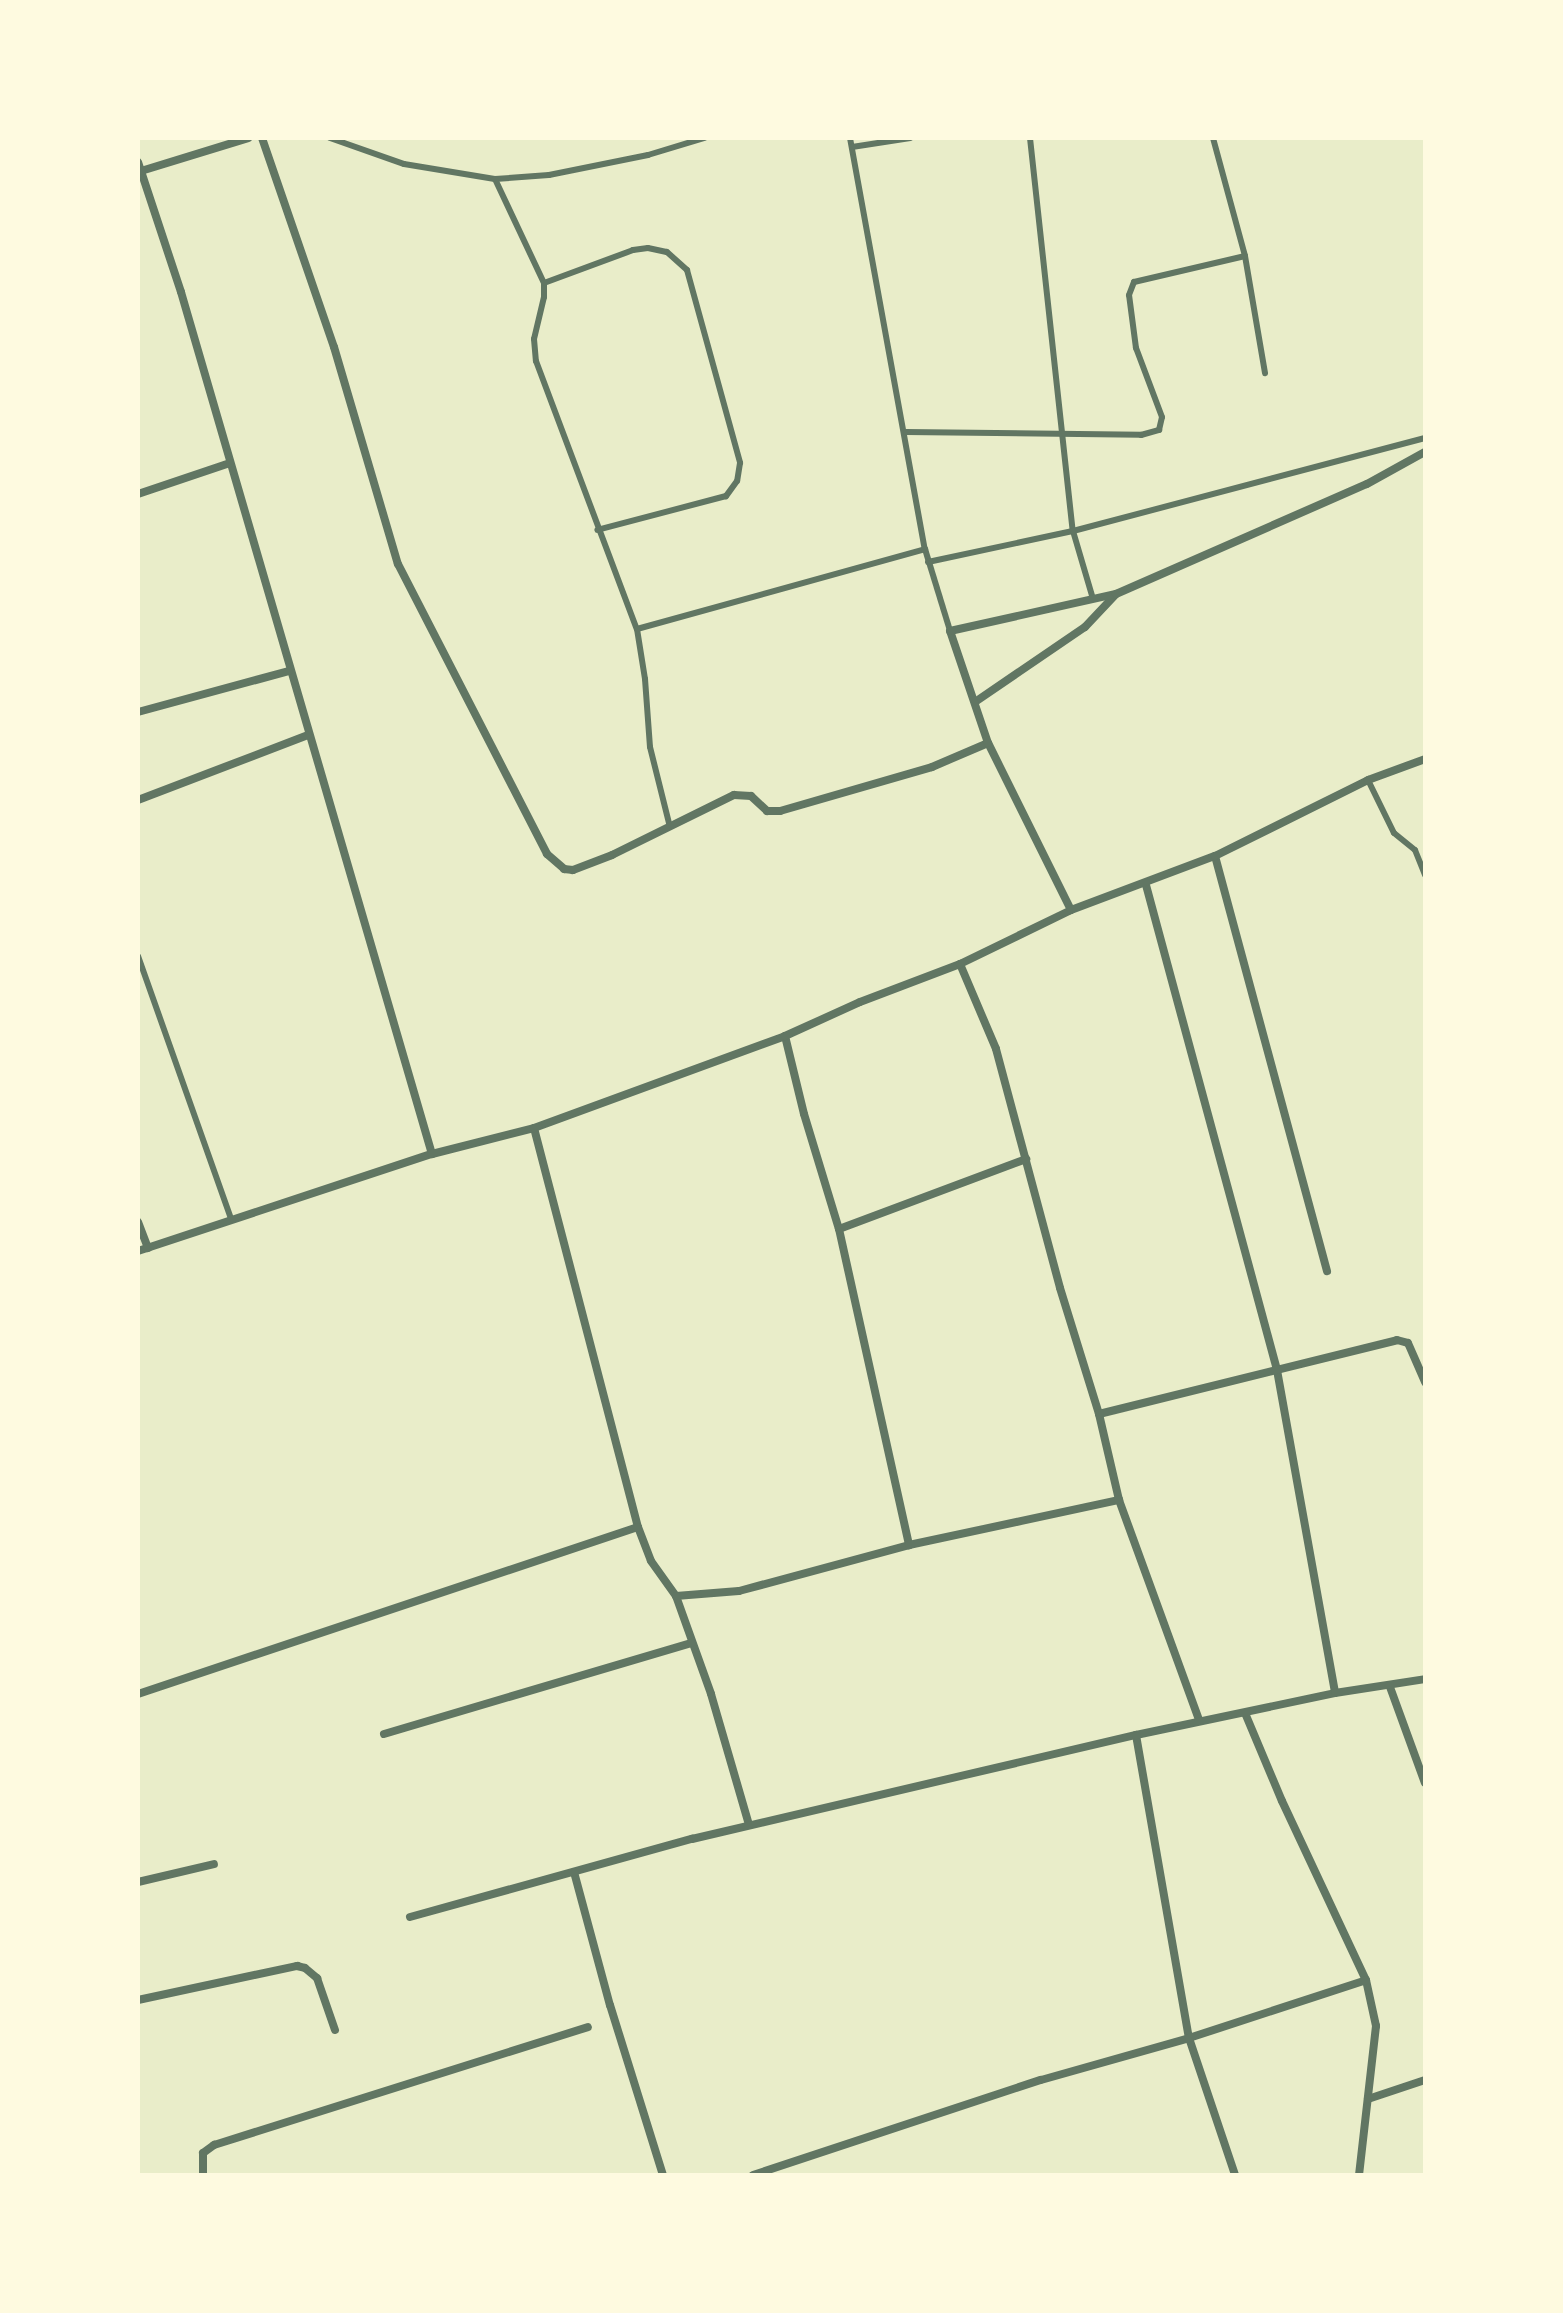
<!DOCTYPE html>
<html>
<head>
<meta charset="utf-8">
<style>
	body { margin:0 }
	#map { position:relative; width:1563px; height:2313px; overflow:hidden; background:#e9edc9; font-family:Ubuntu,sans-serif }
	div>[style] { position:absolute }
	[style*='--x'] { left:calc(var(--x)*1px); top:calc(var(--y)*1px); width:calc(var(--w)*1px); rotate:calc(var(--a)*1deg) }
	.service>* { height:6px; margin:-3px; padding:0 3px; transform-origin:3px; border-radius:3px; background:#617663 }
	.minor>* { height:8px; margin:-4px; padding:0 4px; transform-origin:4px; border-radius:4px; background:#617663 }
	span { translate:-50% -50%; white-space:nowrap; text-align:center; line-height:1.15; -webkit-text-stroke:7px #fefae0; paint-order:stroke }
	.frame { position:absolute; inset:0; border:140px solid #fefae0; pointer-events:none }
</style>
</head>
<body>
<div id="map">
	<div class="service">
		<i style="--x:330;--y:138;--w:78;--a:19.4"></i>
		<i style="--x:404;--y:164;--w:92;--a:9.4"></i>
		<i style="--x:495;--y:179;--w:54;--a:-4.2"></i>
		<i style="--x:549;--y:175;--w:101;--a:-11.4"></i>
		<i style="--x:648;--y:155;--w:59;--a:-16.9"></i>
		<i style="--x:850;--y:138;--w:418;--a:79.7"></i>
		<i style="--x:925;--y:549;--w:86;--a:73"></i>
		<i style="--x:1030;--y:138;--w:395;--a:83.8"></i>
		<i style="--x:1073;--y:531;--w:71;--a:73.6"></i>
		<i style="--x:1213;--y:138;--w:122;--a:74.8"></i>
		<i style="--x:1245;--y:256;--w:119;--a:80.3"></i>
		<i style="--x:852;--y:147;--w:59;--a:-8.8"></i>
		<i style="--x:495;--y:179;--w:115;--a:64.8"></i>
		<i style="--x:544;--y:283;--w:14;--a:90"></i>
		<i style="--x:544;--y:297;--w:43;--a:103.4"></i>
		<i style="--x:534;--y:339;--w:22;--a:85"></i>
		<i style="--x:536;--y:361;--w:286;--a:69.4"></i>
		<i style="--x:637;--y:629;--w:51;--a:80.9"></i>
		<i style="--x:645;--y:679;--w:68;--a:85.8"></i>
		<i style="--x:650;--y:747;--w:82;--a:76"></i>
		<i style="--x:544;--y:283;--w:95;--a:-20.3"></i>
		<i style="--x:633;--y:250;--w:15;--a:-8"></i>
		<i style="--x:648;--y:248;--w:19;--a:12"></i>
		<i style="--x:667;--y:252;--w:27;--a:42"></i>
		<i style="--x:687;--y:270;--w:200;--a:74.6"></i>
		<i style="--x:740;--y:463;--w:18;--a:99"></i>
		<i style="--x:737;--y:481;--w:19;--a:126"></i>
		<i style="--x:726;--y:496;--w:133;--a:165.2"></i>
		<i style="--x:906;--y:432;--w:235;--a:0.7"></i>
		<i style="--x:1141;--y:435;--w:19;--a:-16"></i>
		<i style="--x:1159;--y:430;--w:13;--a:-77"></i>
		<i style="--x:1162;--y:417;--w:74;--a:-110.6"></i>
		<i style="--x:1136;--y:348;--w:53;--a:-97.5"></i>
		<i style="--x:1129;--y:295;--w:14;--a:-69"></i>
		<i style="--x:1134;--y:282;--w:114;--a:-13.2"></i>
		<i style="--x:928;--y:562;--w:148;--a:-12.1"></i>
		<i style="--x:1073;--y:531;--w:364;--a:-14.8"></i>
		<i style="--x:637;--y:629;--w:299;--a:-15.5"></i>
		<i style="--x:1368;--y:780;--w:59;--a:63.9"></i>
		<i style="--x:1394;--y:833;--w:27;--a:39"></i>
		<i style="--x:1415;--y:850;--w:27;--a:68"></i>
		<i style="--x:138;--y:956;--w:279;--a:70.5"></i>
	</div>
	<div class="minor">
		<i style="--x:262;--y:138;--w:221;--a:71"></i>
		<i style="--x:334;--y:347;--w:226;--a:73.6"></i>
		<i style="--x:398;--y:564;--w:326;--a:62.8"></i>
		<i style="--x:547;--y:854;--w:23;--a:41"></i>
		<i style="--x:564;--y:869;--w:9;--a:6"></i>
		<i style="--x:573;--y:870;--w:42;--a:-21"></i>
		<i style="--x:612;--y:855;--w:136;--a:-26.2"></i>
		<i style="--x:734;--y:795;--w:17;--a:3"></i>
		<i style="--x:751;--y:796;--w:22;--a:43"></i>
		<i style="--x:767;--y:811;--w:13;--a:0"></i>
		<i style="--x:780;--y:811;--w:158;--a:-16.1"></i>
		<i style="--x:932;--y:767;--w:61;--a:-23.2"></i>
		<i style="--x:138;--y:162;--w:137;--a:71.7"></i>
		<i style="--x:181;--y:292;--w:898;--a:73.77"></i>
		<i style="--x:141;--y:171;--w:112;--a:-17.1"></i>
		<i style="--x:138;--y:494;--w:97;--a:-18.6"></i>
		<i style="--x:975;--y:702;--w:133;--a:-34.3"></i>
		<i style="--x:1085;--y:627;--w:44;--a:-46.8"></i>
		<i style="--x:138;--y:712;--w:156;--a:-15.2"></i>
		<i style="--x:138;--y:800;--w:182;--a:-20.9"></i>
		<i style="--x:1215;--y:856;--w:430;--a:74.9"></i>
		<i style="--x:1146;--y:885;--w:502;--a:74.88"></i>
		<i style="--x:1277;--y:1370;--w:328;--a:79.8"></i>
		<i style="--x:1071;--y:910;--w:186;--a:-116.4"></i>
		<i style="--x:988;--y:743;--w:118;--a:-108.7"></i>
		<i style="--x:950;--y:631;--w:170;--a:-12.6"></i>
		<i style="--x:1116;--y:594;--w:274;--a:-23.7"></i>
		<i style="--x:1367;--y:484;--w:66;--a:-28.9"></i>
		<i style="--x:960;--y:964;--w:92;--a:67"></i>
		<i style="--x:996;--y:1049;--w:247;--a:75"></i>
		<i style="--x:1060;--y:1288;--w:132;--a:72.8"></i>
		<i style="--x:1099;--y:1414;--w:88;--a:76.9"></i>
		<i style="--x:1119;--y:1500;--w:234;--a:70"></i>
		<i style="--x:785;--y:1036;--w:80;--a:76.3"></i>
		<i style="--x:804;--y:1114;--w:120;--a:73.1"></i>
		<i style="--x:839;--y:1229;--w:324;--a:77.5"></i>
		<i style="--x:534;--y:1128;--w:412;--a:75.4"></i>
		<i style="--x:638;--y:1527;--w:36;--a:69"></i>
		<i style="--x:651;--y:1561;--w:43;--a:54.5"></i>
		<i style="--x:676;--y:1596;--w:63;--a:-4.5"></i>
		<i style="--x:739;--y:1591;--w:176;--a:-15.1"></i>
		<i style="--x:909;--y:1545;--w:215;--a:-12.1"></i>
		<i style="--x:138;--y:1222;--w:28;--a:69"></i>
		<i style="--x:839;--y:1229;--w:200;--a:-20.5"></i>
		<i style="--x:138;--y:1251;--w:310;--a:-18.3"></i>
		<i style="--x:432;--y:1154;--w:105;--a:-14.3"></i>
		<i style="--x:534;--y:1128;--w:267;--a:-20.1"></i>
		<i style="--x:785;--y:1036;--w:82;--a:-24.4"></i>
		<i style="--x:860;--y:1002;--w:107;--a:-20.8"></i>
		<i style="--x:960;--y:964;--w:123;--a:-25.9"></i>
		<i style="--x:1071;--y:910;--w:154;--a:-20.6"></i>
		<i style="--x:1215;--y:856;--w:171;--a:-26.4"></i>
		<i style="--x:1368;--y:780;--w:61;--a:-20.2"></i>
		<i style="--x:1099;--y:1414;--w:307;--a:-13.9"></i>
		<i style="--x:1397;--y:1340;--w:11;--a:15"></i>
		<i style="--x:1408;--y:1343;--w:43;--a:66.4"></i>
		<i style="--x:676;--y:1596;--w:104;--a:70.3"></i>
		<i style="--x:711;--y:1694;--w:136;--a:73.8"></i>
		<i style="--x:1390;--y:1687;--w:102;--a:70"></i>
		<i style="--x:138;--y:1694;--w:527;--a:-18.47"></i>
		<i style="--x:1245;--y:1713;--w:95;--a:67.2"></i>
		<i style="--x:1282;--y:1801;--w:198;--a:64.9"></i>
		<i style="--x:1366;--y:1980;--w:47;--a:77.7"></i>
		<i style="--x:1376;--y:2026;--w:150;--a:96.5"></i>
		<i style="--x:384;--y:1734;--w:321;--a:-16.5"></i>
		<i style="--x:1136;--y:1735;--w:308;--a:80.1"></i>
		<i style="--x:1189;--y:2038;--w:145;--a:71.4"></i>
		<i style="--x:574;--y:1872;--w:138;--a:74.9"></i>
		<i style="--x:610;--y:2005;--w:178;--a:72.7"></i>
		<i style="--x:138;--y:1882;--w:78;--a:-13.3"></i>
		<i style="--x:410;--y:1917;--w:293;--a:-15.5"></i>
		<i style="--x:692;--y:1839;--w:456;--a:-13.2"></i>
		<i style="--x:1136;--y:1735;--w:203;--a:-11.9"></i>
		<i style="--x:1335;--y:1693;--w:91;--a:-8.8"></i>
		<i style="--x:138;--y:2000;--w:163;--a:-12.1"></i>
		<i style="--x:297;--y:1966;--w:8;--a:14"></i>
		<i style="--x:305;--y:1968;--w:16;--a:40"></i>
		<i style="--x:317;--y:1978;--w:55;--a:70.9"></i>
		<i style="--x:1368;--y:2099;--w:60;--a:-18.4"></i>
		<i style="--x:203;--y:2175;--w:22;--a:-90"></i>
		<i style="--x:203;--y:2153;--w:14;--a:-36"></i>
		<i style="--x:214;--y:2145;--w:392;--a:-17.5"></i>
		<i style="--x:753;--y:2175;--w:303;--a:-18.3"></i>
		<i style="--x:1041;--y:2080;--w:154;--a:-15.8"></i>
		<i style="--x:1189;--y:2038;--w:186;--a:-18.1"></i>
	</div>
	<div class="frame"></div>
</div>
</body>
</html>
